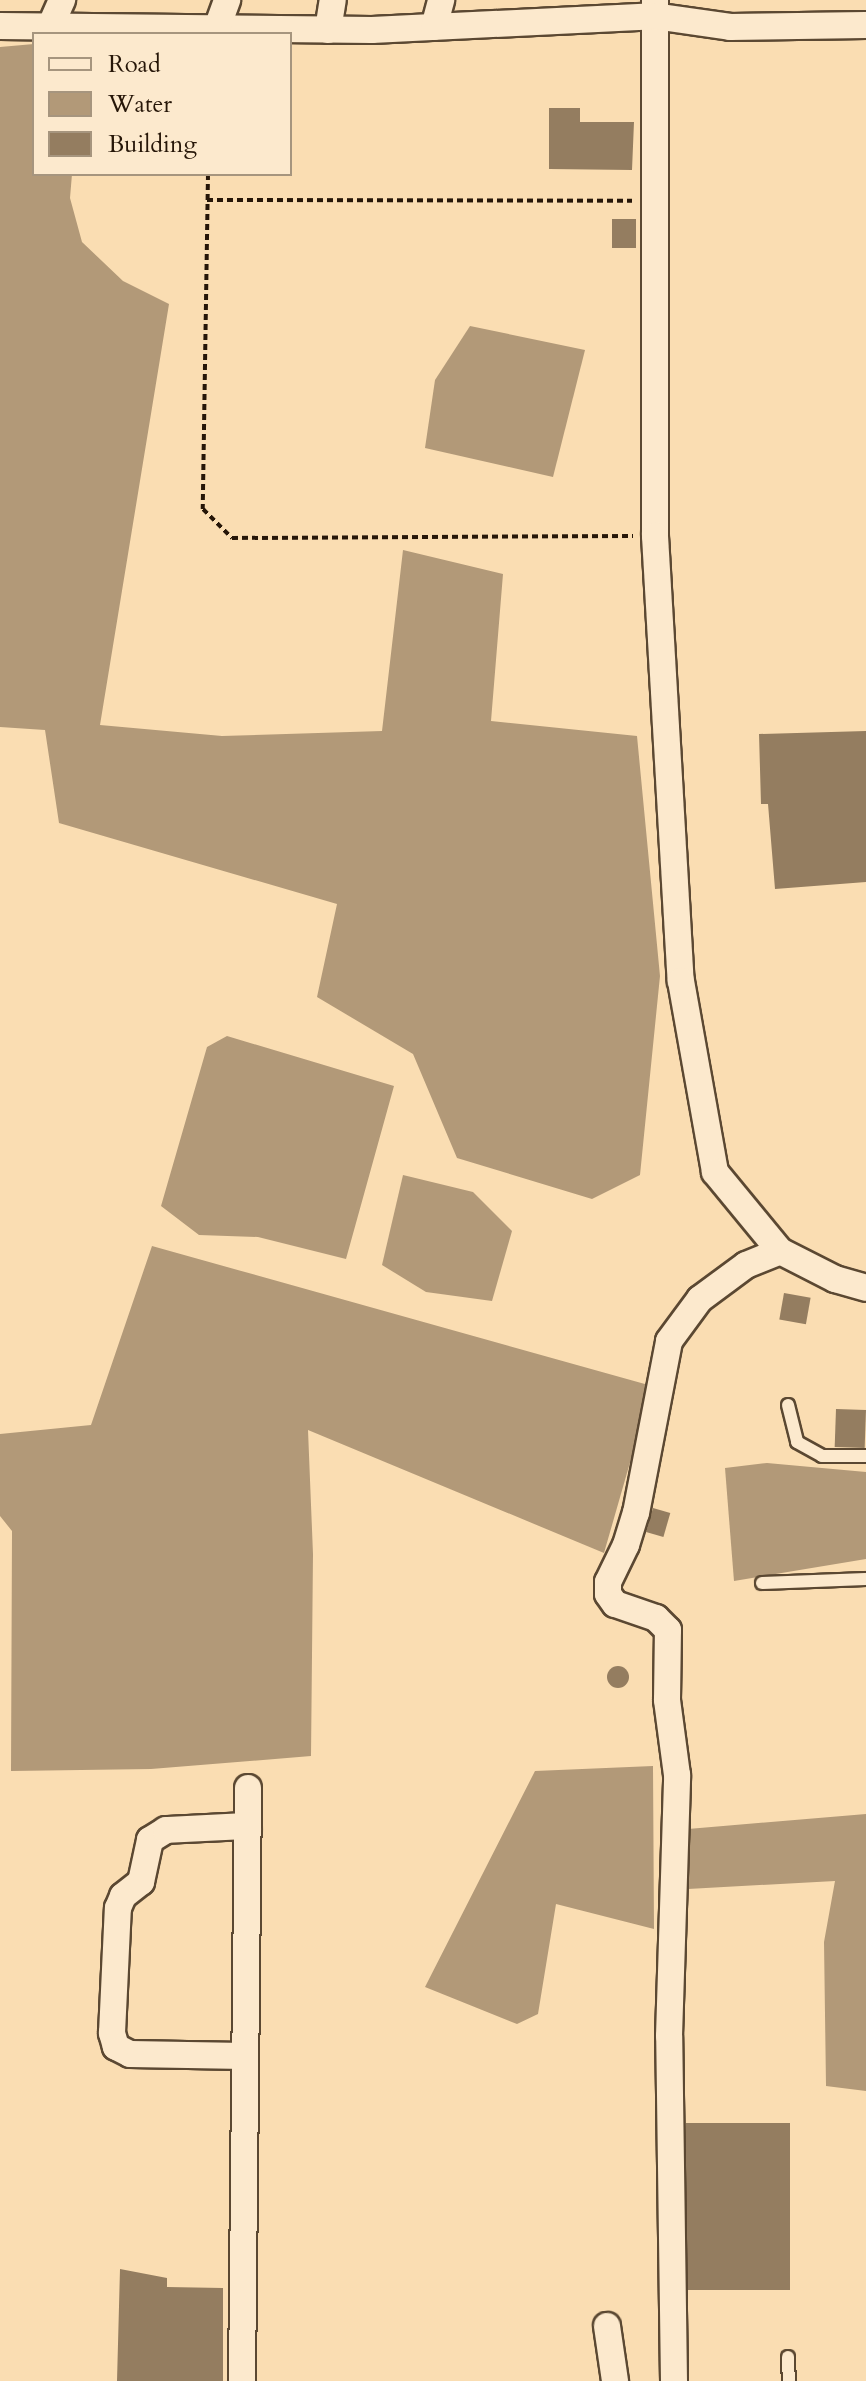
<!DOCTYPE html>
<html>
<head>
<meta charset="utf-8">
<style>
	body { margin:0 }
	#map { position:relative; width:866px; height:2381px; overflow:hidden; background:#faddb2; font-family:Cardo,serif }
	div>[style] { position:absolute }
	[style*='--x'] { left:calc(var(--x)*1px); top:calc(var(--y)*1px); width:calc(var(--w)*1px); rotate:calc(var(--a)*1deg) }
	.water>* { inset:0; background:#b29978 }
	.building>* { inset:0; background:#947d60; transform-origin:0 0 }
	.round { border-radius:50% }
	.path>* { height:4px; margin-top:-2px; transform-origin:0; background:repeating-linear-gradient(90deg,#261608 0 6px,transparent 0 10px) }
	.roads { filter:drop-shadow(2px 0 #5b4832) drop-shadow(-2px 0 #5b4832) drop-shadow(0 2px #5b4832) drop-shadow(0 -2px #5b4832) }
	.lane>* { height:12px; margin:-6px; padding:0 6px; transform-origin:6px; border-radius:6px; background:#fce9cd }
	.street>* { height:26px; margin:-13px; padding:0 13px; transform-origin:13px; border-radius:13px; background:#fce9cd }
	span { translate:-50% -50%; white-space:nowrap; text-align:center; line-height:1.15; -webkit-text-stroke:8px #fce9cd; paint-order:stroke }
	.legend { position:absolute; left:32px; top:32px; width:260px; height:144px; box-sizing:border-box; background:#fce9cd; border:2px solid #a6957e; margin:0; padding:10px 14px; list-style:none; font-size:24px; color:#261608 }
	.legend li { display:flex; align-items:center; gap:16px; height:40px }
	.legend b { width:40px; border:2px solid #a6957e }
</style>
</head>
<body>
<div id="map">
	<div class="water">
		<i style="clip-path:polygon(34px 44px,34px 174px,72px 174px,70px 198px,82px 242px,123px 281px,169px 304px,100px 725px,222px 736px,382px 731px,403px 550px,503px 574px,491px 721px,637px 736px,660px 976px,640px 1175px,592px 1199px,457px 1158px,413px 1054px,317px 997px,337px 904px,59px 823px,45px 730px,0 727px,0 47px)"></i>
		<i style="clip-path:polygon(470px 326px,585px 350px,553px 477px,425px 448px,435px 380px)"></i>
		<i style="clip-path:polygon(227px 1036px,394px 1086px,346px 1259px,258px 1237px,199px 1235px,161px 1206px,207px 1047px)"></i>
		<i style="clip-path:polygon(403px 1175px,473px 1192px,512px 1231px,492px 1301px,426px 1292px,382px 1265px)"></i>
		<i style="clip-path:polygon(152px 1246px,652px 1386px,604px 1553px,308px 1430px,313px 1554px,311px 1756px,151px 1769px,11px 1771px,12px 1531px,0 1516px,0 1434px,91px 1425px)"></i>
		<i style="clip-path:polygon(767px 1463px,866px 1472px,866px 1559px,734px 1581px,725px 1468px)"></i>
		<i style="clip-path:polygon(653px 1766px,654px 1929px,556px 1904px,538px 2014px,517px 2024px,425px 1987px,535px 1771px)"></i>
		<i style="clip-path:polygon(866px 1814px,866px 2091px,826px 2086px,824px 1942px,835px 1881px,688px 1889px,688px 1829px)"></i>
	</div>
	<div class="building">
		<i style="clip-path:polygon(549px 108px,580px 108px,580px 122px,634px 122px,632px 170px,549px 169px)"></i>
		<i style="left:612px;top:219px;width:24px;height:29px"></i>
		<i style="clip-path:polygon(866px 731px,866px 882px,775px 889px,768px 804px,761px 804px,759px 734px)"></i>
		<i style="left:784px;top:1293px;width:27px;height:27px;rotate:10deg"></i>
		<i style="left:836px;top:1409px;width:30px;height:38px;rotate:2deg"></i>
		<i style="left:653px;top:1508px;width:18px;height:25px;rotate:16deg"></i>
		<i class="round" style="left:607px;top:1666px;width:22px;height:22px"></i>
		<i style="left:686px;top:2123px;width:104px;height:167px"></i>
		<i style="clip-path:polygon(120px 2269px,167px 2278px,167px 2287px,223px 2288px,223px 2381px,117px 2381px)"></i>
	</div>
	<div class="path">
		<i style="--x:208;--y:174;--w:335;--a:90.9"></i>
		<i style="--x:203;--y:509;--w:41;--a:45"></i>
		<i style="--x:232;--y:538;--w:401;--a:-0.3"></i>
		<i style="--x:207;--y:200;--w:425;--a:0.1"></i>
	</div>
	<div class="roads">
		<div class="lane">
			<i style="--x:788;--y:1405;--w:38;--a:76"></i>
			<i style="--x:797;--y:1442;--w:29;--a:29"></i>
			<i style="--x:822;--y:1456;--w:44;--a:0"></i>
			<i style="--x:762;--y:1583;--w:104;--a:-2.2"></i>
			<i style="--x:788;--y:2357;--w:24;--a:88"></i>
		</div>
		<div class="street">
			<i style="--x:655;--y:0;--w:536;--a:90"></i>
			<i style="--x:655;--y:536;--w:446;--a:86.7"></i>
			<i style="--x:681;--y:981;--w:194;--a:79.9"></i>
			<i style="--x:715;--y:1172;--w:102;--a:50.6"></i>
			<i style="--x:0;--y:26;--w:372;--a:0.6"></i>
			<i style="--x:372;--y:30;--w:282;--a:-2.8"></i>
			<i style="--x:654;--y:16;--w:77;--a:8.2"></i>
			<i style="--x:730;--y:27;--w:136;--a:-0.8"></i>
			<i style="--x:50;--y:27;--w:30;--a:-66"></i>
			<i style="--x:434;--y:27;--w:28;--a:-75"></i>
			<i style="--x:217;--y:28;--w:30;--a:-70"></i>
			<i style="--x:328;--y:30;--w:30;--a:-81"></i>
			<i style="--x:245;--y:2056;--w:115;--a:-179"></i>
			<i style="--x:130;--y:2054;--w:16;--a:-153"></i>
			<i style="--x:116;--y:2047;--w:15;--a:-106"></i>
			<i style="--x:112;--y:2033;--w:125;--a:-87.3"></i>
			<i style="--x:118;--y:1908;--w:13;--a:-67"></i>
			<i style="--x:123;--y:1896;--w:23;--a:-38"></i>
			<i style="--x:141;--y:1882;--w:43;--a:-77.9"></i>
			<i style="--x:150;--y:1840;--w:19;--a:-32"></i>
			<i style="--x:166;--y:1830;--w:82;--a:-2.8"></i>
			<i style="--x:607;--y:2326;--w:56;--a:81.7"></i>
			<i style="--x:242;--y:2381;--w:593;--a:-89.42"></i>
			<i style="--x:674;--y:2381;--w:345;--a:-90.8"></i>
			<i style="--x:669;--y:2036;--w:261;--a:-88.2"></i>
			<i style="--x:677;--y:1775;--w:76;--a:-97.6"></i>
			<i style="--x:667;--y:1700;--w:70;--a:-89.2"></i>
			<i style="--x:668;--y:1630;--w:17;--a:-135"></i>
			<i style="--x:656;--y:1618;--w:43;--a:-161.1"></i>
			<i style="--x:615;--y:1604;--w:12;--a:-125"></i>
			<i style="--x:608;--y:1594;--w:12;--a:-90"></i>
			<i style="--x:608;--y:1582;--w:41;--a:-64.1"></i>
			<i style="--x:626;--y:1545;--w:34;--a:-73"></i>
			<i style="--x:636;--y:1513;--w:175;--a:-79.1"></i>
			<i style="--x:669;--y:1341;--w:52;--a:-53.6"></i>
			<i style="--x:700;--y:1299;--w:57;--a:-36.5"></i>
			<i style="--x:746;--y:1265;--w:37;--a:-22"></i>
			<i style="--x:780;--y:1251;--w:62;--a:27"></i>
			<i style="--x:835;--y:1279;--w:32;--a:16"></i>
		</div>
	</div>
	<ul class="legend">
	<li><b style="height:10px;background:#fce9cd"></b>Road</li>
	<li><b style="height:22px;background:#b29978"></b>Water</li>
	<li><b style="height:22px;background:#947d60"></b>Building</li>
	</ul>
</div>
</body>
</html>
